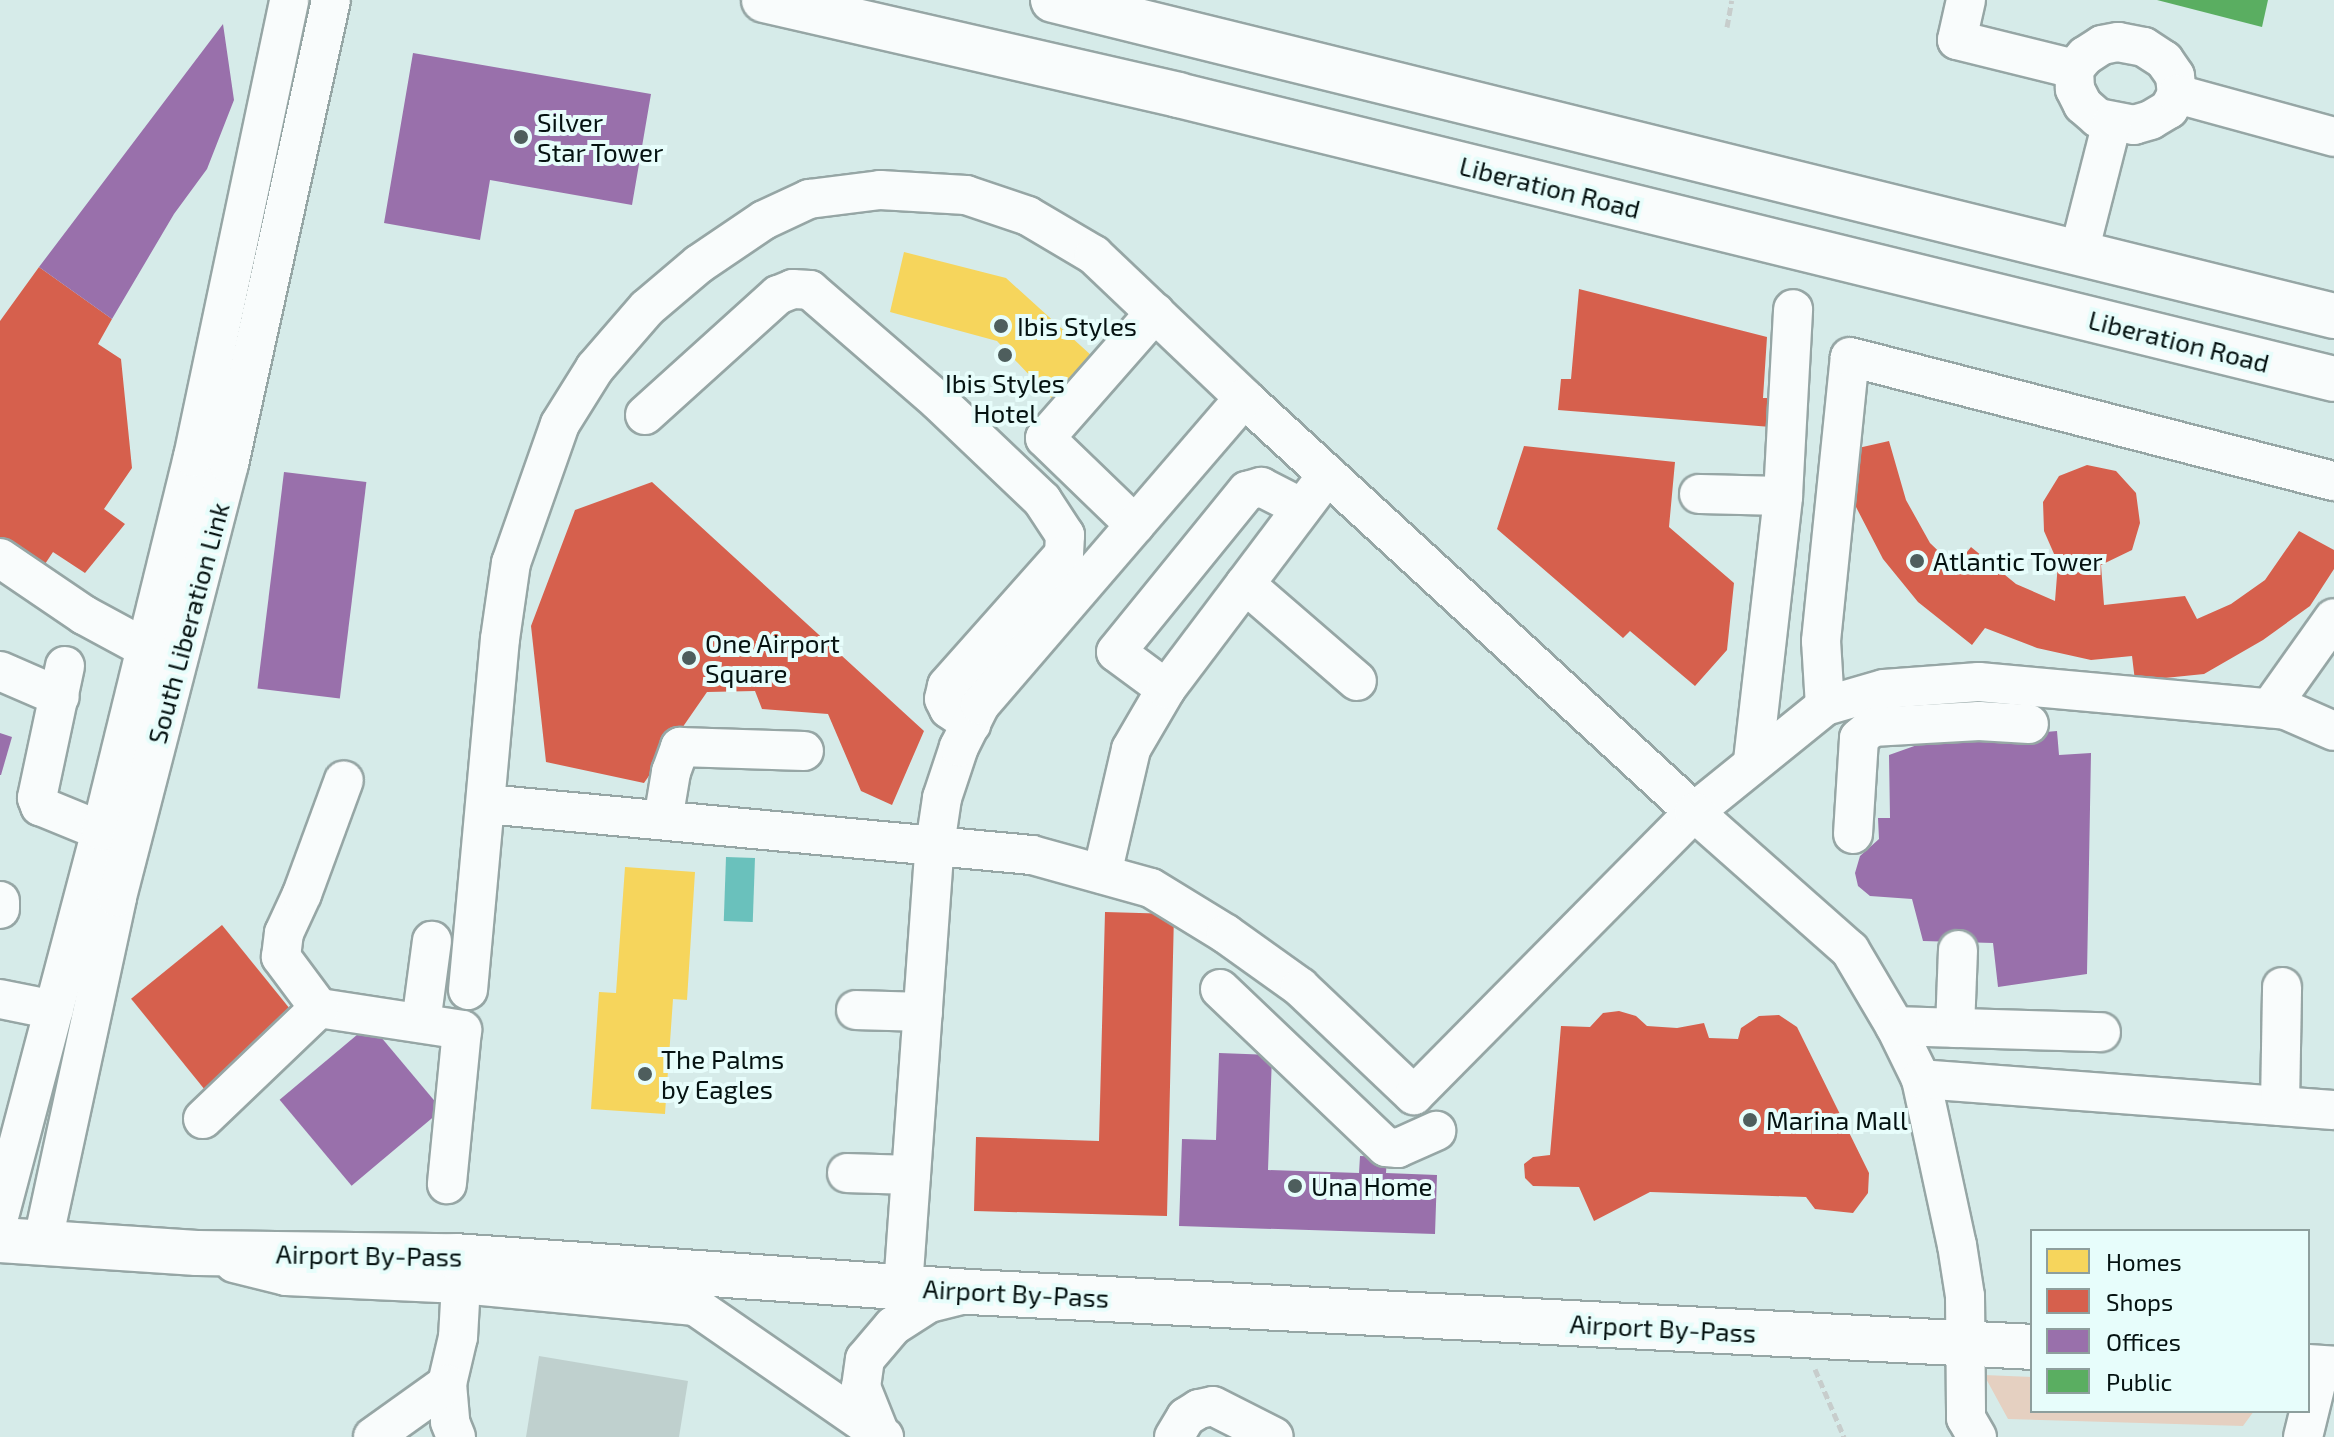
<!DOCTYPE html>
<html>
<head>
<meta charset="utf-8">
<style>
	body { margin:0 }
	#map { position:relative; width:2334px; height:1437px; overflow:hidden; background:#d6ebe9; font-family:"Exo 2",sans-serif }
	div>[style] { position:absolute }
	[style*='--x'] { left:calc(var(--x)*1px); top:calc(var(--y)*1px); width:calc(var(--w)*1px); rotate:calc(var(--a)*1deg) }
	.green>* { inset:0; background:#e5d0c1 }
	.water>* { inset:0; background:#6ac1bc; transform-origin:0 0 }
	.homes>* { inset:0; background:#f6d55c }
	.shops>* { inset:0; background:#d6604d; transform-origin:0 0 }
	.offices>* { inset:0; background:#9970ab; transform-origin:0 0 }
	.public>* { inset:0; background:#5aae61 }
	.building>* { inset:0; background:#bfd0ce }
	.path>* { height:5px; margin-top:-2.5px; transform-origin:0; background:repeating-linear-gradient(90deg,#c7cdcc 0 8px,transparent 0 12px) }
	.roads { filter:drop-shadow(2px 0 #96a6a5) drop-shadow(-2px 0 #96a6a5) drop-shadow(0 2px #96a6a5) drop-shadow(0 -2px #96a6a5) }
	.minor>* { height:38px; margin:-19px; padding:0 19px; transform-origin:19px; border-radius:19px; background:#f9fcfc }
	.major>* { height:44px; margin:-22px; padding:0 22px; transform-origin:22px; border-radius:22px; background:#f9fcfc }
	.highway>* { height:44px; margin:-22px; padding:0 22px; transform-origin:22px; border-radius:22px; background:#f9fcfc }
	.dots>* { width:22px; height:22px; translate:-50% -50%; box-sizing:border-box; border:4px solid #e7fdfb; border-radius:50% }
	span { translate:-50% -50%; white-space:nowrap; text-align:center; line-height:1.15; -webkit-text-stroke:8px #e7fdfb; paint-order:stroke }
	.poi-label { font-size:26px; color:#051211 }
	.left { translate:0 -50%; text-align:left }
	.street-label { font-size:26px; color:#051211 }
	.legend { position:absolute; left:2030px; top:1229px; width:280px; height:184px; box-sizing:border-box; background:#e7fdfb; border:2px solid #8d9f9d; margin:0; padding:10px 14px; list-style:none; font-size:24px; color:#051211 }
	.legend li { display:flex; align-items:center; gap:16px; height:40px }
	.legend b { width:40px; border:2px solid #8d9f9d }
</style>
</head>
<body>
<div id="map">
	<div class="green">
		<i style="clip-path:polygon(1984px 1375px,2032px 1377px,2032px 1411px,2254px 1411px,2243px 1426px,2008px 1419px)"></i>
	</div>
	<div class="water">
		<i style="left:726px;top:857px;width:29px;height:64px;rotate:2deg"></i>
	</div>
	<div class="homes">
		<i style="clip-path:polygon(904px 252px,1006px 278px,1092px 356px,1053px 400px,997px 341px,890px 312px)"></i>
		<i style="clip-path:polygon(625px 867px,695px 872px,687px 1000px,673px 999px,665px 1114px,591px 1109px,599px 992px,616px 993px)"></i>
	</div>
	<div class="shops">
		<i style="clip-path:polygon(39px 267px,112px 319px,98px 344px,121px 359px,132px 468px,104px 509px,125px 524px,85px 573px,53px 552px,41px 570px,0 544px,0 321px)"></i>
		<i style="clip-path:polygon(1579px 289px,1767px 337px,1763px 398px,1775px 398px,1771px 427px,1558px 410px,1561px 379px,1571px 379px)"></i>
		<i style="clip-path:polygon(1889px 441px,1906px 500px,1930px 543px,1955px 567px,1971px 547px,2016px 584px,2055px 601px,2058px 563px,2044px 531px,2043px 502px,2059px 476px,2087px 465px,2116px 471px,2136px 493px,2140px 523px,2132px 550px,2101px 565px,2104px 605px,2185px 596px,2197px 619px,2231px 604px,2265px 580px,2299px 531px,2334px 550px,2334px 569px,2310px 606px,2263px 640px,2204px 674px,2135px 681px,2132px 656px,2091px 660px,2037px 648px,1985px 628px,1972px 645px,1918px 602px,1883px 559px,1856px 507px,1845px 451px)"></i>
		<i style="clip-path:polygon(1524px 446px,1675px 462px,1669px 527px,1734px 583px,1727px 650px,1695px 686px,1630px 631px,1623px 638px,1497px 529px)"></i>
		<i style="clip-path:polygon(652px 482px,924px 731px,892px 805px,861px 791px,828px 714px,762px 709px,755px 691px,707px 692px,644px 783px,546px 762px,531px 626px,575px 510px)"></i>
		<i style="clip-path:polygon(1105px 912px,1174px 914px,1167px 1216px,974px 1211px,976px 1137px,1099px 1141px)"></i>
		<i style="left:222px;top:925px;width:122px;height:117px;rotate:51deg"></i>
		<i style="clip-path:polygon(1619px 1011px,1636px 1016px,1647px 1026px,1677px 1028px,1704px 1023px,1709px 1038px,1738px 1039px,1741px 1028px,1759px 1016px,1779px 1015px,1797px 1027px,1869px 1173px,1868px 1193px,1853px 1213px,1815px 1209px,1806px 1197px,1650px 1192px,1594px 1221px,1579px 1187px,1533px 1186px,1525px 1178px,1524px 1164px,1533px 1157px,1550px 1155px,1561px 1026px,1590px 1027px,1603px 1013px)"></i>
	</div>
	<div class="offices">
		<i style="clip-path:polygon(223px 24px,234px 100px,207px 169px,174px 214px,112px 319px,39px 267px)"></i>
		<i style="clip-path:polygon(413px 53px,651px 94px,632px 205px,490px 180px,480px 240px,384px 223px)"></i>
		<i style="left:284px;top:472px;width:83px;height:218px;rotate:7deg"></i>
		<i style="clip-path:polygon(2057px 731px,2059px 755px,2091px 753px,2087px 974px,1998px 987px,1993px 943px,1923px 941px,1912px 899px,1870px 896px,1858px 886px,1855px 873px,1860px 856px,1879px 839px,1878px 818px,1890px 818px,1889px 755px,1920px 744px)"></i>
		<i style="clip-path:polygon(0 733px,12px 737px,1px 775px,0 775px)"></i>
		<i style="left:370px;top:1024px;width:112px;height:118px;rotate:50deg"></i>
		<i style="clip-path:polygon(1219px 1053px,1272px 1055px,1268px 1170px,1359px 1173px,1360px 1156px,1387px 1157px,1386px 1173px,1437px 1175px,1435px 1234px,1179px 1226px,1182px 1139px,1216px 1140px)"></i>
	</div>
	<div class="public">
		<i style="clip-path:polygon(2157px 0,2268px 0,2262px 27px)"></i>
	</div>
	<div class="building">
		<i style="clip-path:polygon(539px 1356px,688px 1381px,679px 1437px,526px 1437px)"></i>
	</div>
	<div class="path">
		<i style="--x:1727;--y:27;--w:27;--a:-80"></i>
		<i style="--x:1815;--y:1369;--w:74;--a:66.9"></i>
	</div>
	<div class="roads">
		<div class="minor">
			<i style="--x:1966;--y:0;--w:41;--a:102.7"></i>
			<i style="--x:1957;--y:40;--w:121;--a:13.9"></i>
			<i style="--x:2118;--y:42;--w:26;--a:11"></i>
			<i style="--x:2144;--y:47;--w:24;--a:33"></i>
			<i style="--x:2164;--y:60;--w:19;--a:55"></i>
			<i style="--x:2175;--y:76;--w:18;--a:84"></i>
			<i style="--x:2177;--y:94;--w:17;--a:118"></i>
			<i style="--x:2169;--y:109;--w:21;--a:149"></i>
			<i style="--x:2151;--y:120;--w:18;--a:164"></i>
			<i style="--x:2134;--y:125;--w:37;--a:-169"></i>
			<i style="--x:2098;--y:118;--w:20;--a:-139"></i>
			<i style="--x:2083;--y:105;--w:18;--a:-117"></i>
			<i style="--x:2075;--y:89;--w:20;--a:-93"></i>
			<i style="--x:2074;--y:69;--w:17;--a:-50"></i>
			<i style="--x:2085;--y:56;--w:20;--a:-33"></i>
			<i style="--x:2102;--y:45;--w:16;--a:-11"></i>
			<i style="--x:2177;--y:94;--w:163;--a:15.3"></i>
			<i style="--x:2079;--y:252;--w:133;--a:-75.7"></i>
			<i style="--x:645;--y:415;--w:179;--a:-42.1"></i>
			<i style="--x:778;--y:295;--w:16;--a:-22"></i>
			<i style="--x:793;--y:289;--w:17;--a:3"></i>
			<i style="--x:810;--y:290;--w:169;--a:40.9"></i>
			<i style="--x:938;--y:401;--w:144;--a:43.6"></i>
			<i style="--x:1042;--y:500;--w:42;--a:56.7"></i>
			<i style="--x:1065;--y:535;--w:19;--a:93"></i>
			<i style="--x:1064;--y:554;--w:176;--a:131.6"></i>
			<i style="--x:947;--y:686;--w:13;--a:103"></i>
			<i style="--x:944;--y:699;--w:11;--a:63"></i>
			<i style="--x:949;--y:709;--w:27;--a:34"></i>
			<i style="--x:1699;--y:494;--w:84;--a:1.4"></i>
			<i style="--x:1135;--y:525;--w:125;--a:-136"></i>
			<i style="--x:1045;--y:438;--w:167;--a:-48.7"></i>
			<i style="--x:0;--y:558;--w:102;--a:34.2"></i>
			<i style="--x:84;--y:615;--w:72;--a:28.4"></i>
			<i style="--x:1245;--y:584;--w:148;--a:40.9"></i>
			<i style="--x:65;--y:666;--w:135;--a:102"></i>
			<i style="--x:37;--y:798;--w:9;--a:69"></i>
			<i style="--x:40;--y:806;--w:66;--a:22.3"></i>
			<i style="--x:0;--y:671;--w:65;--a:23.4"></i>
			<i style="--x:1166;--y:689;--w:62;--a:-143.5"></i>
			<i style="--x:1116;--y:652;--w:208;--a:-50.9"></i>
			<i style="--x:1247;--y:491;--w:15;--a:-16"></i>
			<i style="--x:1261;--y:487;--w:46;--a:27.1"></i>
			<i style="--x:1825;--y:706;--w:65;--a:-93.5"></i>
			<i style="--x:1821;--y:641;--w:285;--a:-84.2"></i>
			<i style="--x:1850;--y:357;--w:500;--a:14.4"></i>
			<i style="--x:2270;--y:708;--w:110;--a:-54.6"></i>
			<i style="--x:1753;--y:761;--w:267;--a:-83.5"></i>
			<i style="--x:1783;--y:496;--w:187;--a:-86.9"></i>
			<i style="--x:486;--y:804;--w:548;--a:5.34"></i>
			<i style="--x:1032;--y:855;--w:123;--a:15.5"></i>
			<i style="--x:1151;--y:888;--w:88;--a:31.5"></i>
			<i style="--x:1226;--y:934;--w:91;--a:35.6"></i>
			<i style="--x:1300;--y:987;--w:157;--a:43.5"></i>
			<i style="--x:1414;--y:1095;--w:398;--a:-45.3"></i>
			<i style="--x:1694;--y:812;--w:169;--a:-39"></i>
			<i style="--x:1825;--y:706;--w:61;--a:-16.1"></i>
			<i style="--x:1884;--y:689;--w:95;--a:-4.2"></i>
			<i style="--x:1979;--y:682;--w:308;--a:5.2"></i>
			<i style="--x:2286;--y:710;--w:52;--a:23.6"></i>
			<i style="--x:663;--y:820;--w:49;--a:-80.5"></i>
			<i style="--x:671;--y:772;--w:27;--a:-70"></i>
			<i style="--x:680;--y:747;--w:124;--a:1.8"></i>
			<i style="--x:1853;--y:834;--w:96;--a:-86.4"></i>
			<i style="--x:1859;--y:738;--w:17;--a:-40"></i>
			<i style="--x:1872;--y:727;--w:107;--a:-3.2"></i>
			<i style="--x:1979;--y:721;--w:50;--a:3.4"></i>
			<i style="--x:1102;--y:874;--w:128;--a:-76.9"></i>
			<i style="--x:1131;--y:749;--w:69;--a:-59.7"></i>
			<i style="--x:1166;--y:689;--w:268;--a:-53"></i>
			<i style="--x:0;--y:901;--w:8;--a:90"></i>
			<i style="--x:1220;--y:989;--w:229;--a:43.6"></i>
			<i style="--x:1386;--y:1147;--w:12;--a:5"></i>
			<i style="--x:1398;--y:1148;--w:42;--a:-24.1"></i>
			<i style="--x:468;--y:990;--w:352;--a:-84.8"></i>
			<i style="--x:500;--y:639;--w:77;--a:-81.8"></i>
			<i style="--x:511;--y:563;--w:147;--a:-70.6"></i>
			<i style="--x:560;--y:424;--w:66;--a:-58"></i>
			<i style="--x:595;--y:368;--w:79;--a:-49.1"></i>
			<i style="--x:647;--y:308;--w:68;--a:-40.2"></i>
			<i style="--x:699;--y:264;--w:78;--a:-34.1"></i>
			<i style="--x:764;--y:220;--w:50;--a:-25"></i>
			<i style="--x:809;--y:199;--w:72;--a:-7.2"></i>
			<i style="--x:880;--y:190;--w:86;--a:3.3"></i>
			<i style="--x:966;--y:195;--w:65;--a:18.7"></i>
			<i style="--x:1028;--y:216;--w:77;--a:30.6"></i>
			<i style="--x:1094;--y:255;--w:207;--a:43.6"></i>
			<i style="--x:1244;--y:398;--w:611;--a:42.61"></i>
			<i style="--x:1694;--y:812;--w:208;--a:41.5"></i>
			<i style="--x:1850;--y:950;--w:88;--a:59.4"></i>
			<i style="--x:1895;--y:1026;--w:59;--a:63.9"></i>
			<i style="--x:1921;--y:1079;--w:170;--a:77.8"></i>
			<i style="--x:1957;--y:1245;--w:52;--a:81.1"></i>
			<i style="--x:1965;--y:1296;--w:122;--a:89.5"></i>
			<i style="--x:1966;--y:1418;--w:22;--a:60"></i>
			<i style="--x:0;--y:999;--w:55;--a:11.5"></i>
			<i style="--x:319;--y:1008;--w:145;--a:8.7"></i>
			<i style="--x:462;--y:1030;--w:155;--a:95.6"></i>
			<i style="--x:856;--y:1010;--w:67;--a:1.7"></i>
			<i style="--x:421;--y:1023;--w:83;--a:-82.4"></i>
			<i style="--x:1895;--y:1026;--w:206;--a:1.7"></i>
			<i style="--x:1955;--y:1028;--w:78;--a:-87.8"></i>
			<i style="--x:1921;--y:1079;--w:414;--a:4.3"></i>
			<i style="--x:2280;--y:1106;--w:119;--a:-89"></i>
			<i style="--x:203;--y:1119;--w:161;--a:-43.7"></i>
			<i style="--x:319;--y:1008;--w:64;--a:-126.7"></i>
			<i style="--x:281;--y:957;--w:24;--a:-83"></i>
			<i style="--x:284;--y:933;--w:43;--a:-65.2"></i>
			<i style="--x:302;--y:894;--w:121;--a:-69.8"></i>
			<i style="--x:847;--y:1173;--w:64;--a:1.8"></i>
			<i style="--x:0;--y:1213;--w:395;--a:-75.2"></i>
			<i style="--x:101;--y:831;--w:385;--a:-76.2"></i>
			<i style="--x:193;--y:457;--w:467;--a:-78.1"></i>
			<i style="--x:42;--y:1245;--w:356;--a:-77.8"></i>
			<i style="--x:117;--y:897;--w:447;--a:-75.5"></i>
			<i style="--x:229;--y:464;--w:475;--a:-77.6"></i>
			<i style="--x:455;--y:1262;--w:23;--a:75"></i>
			<i style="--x:461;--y:1284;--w:53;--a:93.2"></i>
			<i style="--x:458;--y:1337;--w:48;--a:103.2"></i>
			<i style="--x:447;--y:1384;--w:38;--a:85"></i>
			<i style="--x:450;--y:1422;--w:16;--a:68"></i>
			<i style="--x:234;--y:1263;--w:54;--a:14"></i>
			<i style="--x:286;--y:1276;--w:175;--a:2.6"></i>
			<i style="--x:461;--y:1284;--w:235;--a:5.4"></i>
			<i style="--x:695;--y:1306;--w:230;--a:34.7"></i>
			<i style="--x:903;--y:1287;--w:443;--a:-85.9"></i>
			<i style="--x:935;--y:845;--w:48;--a:-81.5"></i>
			<i style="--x:942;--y:798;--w:54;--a:-71.6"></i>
			<i style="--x:959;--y:747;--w:47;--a:-63.4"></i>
			<i style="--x:980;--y:705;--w:405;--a:-49.3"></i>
			<i style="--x:880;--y:1434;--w:51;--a:-112"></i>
			<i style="--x:861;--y:1387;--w:28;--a:-82"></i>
			<i style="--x:865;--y:1359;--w:43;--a:-49.7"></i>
			<i style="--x:893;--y:1326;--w:43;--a:-32.6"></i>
			<i style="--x:929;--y:1303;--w:36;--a:-14"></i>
			<i style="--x:373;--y:1437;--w:91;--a:-35.6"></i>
			<i style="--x:1174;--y:1437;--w:23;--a:-59"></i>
			<i style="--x:1186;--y:1417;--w:15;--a:-32"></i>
			<i style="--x:1199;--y:1409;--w:14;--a:-12"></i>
			<i style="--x:1213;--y:1406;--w:68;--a:26.9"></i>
			<i style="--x:2303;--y:1437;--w:71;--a:-76.2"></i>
		</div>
		<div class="major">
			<i style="--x:0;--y:1240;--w:197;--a:3.8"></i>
			<i style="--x:197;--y:1253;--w:257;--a:0.7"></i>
			<i style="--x:454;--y:1256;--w:517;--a:3.99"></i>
			<i style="--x:970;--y:1292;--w:1063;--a:2.96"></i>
			<i style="--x:2308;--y:1367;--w:26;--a:4"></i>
		</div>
		<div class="highway">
			<i style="--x:764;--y:0;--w:425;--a:12.9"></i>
			<i style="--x:1178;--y:95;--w:1190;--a:13.8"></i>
			<i style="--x:1053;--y:0;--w:1319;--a:13.86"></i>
		</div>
	</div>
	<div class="dots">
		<i style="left:521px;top:137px;background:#4e5e5d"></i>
		<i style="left:1001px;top:326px;background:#4e5e5d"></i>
		<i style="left:1005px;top:355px;background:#4e5e5d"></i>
		<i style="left:1917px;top:561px;background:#4e5e5d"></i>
		<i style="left:689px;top:658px;background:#4e5e5d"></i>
		<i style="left:645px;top:1074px;background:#4e5e5d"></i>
		<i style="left:1750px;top:1120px;background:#4e5e5d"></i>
		<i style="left:1295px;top:1186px;background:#4e5e5d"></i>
	</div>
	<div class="poi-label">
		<span class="left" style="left:537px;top:137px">Silver<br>Star Tower</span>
		<span class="left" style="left:1017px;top:326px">Ibis Styles</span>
		<span style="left:1005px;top:398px">Ibis Styles<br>Hotel</span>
		<span class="left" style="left:1933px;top:561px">Atlantic Tower</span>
		<span class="left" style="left:705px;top:658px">One Airport<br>Square</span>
		<span class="left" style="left:661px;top:1074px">The Palms<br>by Eagles</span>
		<span class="left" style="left:1766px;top:1120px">Marina Mall</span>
		<span class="left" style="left:1311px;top:1186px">Una Home</span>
	</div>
	<div class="street-label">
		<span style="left:1550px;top:187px;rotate:14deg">Liberation Road</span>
		<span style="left:2179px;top:341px;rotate:14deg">Liberation Road</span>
		<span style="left:188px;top:623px;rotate:-75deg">South Liberation Link</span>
		<span style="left:369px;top:1255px;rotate:1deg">Airport By-Pass</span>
		<span style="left:1016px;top:1293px;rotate:3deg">Airport By-Pass</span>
		<span style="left:1663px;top:1328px;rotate:3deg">Airport By-Pass</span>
	</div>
	<ul class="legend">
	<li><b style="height:22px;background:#f6d55c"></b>Homes</li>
	<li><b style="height:22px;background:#d6604d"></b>Shops</li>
	<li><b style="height:22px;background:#9970ab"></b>Offices</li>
	<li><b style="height:22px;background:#5aae61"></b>Public</li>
	</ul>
</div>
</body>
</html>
